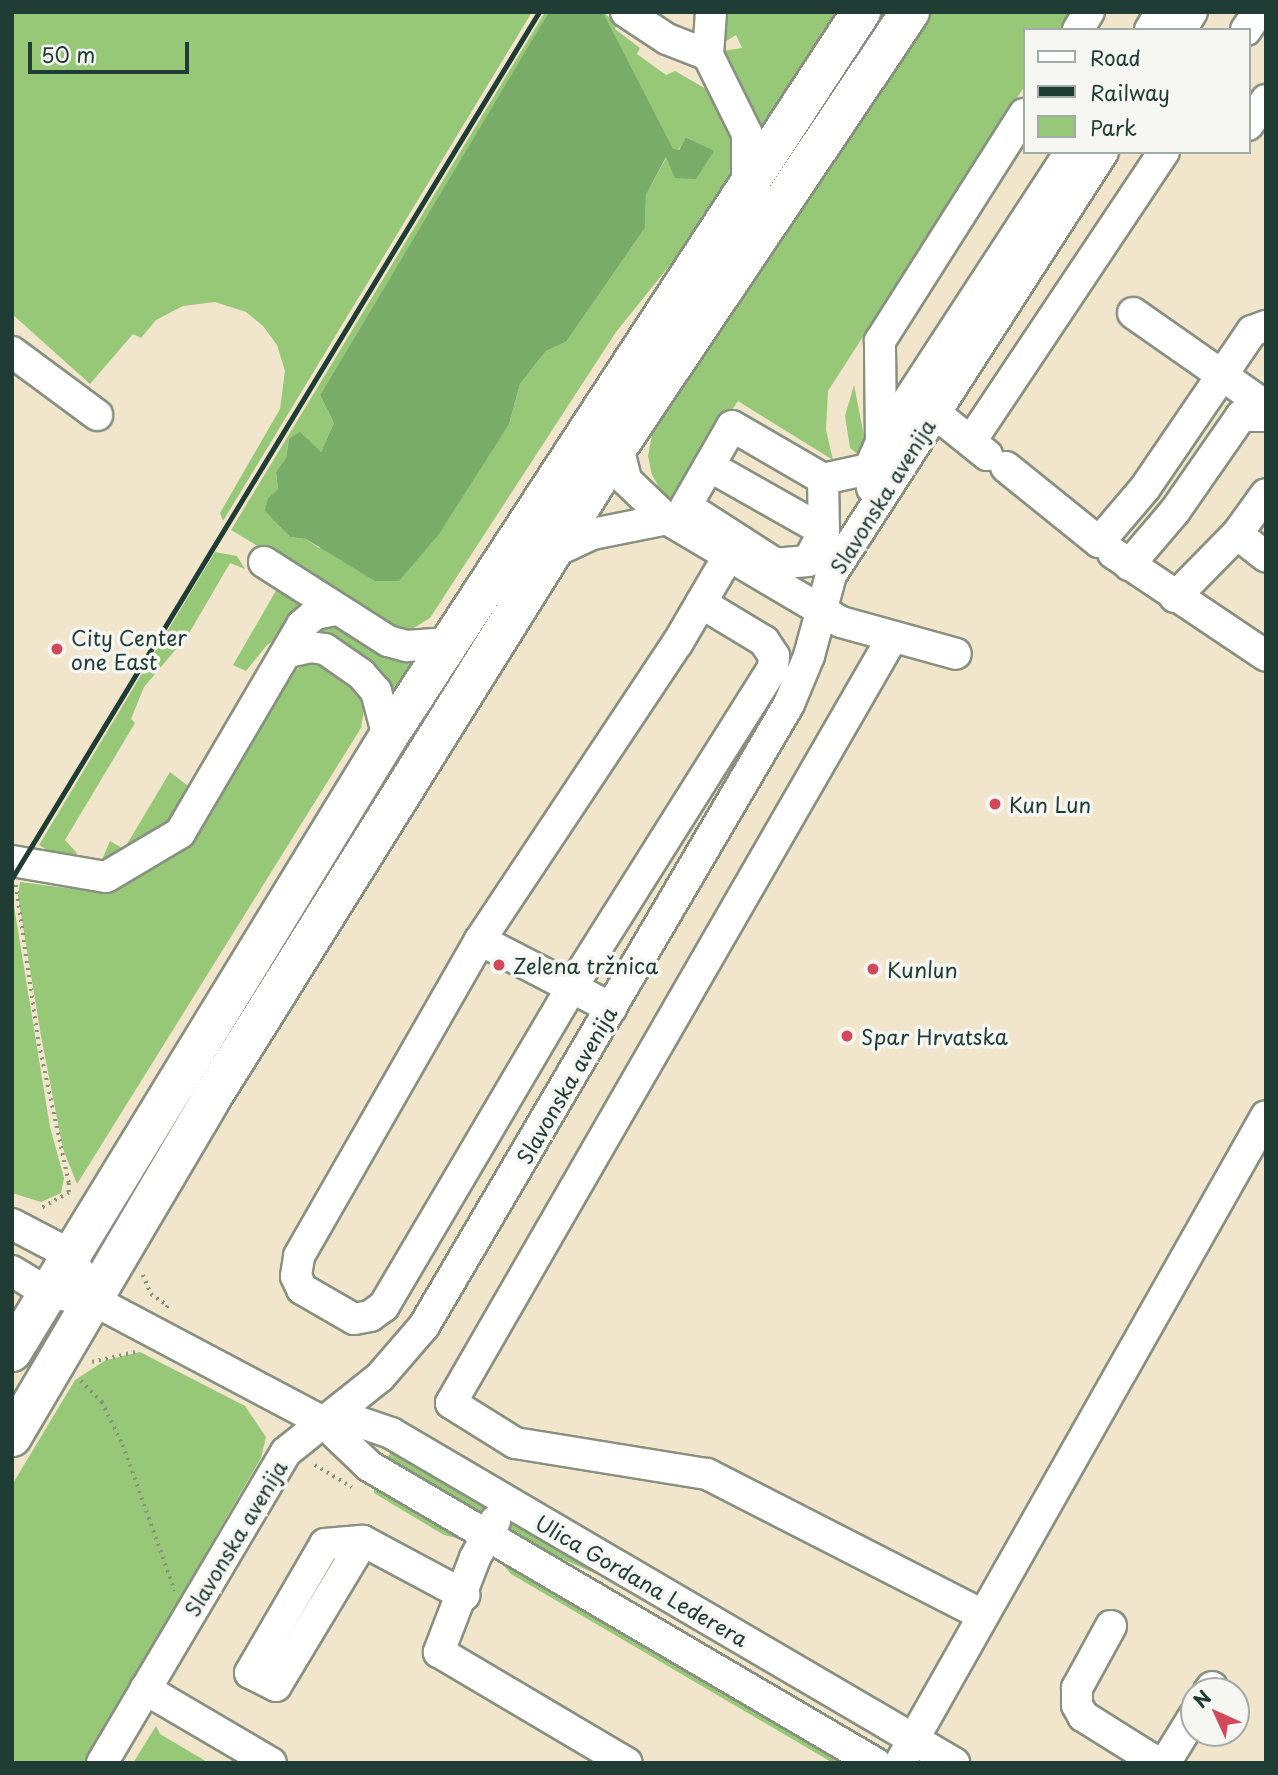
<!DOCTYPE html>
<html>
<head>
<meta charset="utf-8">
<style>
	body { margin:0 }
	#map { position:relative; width:1278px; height:1775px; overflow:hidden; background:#f1e5cc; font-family:"Playpen Sans",sans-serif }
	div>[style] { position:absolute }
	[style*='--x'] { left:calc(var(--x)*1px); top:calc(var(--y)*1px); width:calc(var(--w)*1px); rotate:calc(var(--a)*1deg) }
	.green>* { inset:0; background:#97c878 }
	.forest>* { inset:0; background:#79ac68 }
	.path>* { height:3.5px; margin-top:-1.75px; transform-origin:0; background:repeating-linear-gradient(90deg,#889180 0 2px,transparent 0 7px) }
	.roads { filter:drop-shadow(2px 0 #889180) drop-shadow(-2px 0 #889180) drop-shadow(0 2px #889180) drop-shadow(0 -2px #889180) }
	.minor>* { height:30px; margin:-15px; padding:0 15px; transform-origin:15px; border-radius:15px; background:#fff }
	.major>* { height:38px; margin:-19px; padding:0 19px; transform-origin:19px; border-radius:19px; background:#fff }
	.rail>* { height:5px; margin:-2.5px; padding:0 2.5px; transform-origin:2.5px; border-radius:2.5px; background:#1f3d34 }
	.dots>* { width:19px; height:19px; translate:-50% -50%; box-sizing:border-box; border:4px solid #f6f6f2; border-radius:50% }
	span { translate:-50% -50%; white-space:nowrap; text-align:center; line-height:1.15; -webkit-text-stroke:7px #f6f6f2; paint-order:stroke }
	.street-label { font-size:21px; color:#1f3d34 }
	.poi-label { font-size:21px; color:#1f3d34 }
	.left { translate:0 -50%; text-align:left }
	.frame { position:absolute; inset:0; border:14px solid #1f3d34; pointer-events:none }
	.legend { position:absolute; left:1023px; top:28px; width:228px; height:126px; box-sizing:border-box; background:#f6f6f2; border:2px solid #a0aca6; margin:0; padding:9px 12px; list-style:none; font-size:21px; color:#1f3d34 }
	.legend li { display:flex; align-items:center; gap:14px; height:35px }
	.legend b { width:35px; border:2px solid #a0aca6 }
	.north { position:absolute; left:1180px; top:1677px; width:70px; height:70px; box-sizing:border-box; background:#f6f6f2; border:2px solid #a0aca6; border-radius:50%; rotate:315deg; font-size:19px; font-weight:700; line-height:28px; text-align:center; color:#1f3d34 }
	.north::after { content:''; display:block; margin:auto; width:24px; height:32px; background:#d1495b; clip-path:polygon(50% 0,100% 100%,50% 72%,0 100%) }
	.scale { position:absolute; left:28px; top:42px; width:161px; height:32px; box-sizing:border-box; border:4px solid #1f3d34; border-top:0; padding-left:9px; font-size:21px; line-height:24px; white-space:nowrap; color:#1f3d34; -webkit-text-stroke:5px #f6f6f2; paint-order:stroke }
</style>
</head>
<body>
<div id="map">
	<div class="green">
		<i style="clip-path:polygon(12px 12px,532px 12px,223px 521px,220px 513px,280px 409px,285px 371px,277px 345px,263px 326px,246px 312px,215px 302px,183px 306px,156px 320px,141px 338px,133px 334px,90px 384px,12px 314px)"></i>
		<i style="clip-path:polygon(545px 12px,549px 12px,539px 30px,320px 395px,334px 423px,321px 452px,289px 439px,286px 458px,276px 472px,278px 489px,268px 498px,274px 521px,290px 537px,306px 539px,319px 548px,509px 424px,520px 384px,546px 351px,566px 342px,645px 228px,646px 195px,667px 156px,714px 152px,687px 137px,678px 150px,673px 150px,603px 12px,617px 24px,615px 29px,640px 48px,637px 54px,666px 75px,675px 71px,713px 93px,737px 148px,732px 171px,674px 260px,616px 332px,430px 618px,412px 629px,398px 631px,231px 530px)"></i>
		<i style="clip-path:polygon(722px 12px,839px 12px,766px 124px,756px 124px,722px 51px,742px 48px,736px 35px,720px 45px)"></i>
		<i style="clip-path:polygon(931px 12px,1072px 12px,1061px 30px,1024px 30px,1024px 87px,828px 391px,826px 430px,833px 460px,738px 401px,669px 505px,652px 475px,648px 456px,652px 435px)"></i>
		<i style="clip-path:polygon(854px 385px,866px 446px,860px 456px,850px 448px,845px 416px)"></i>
		<i style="clip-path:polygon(215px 552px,237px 556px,245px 569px,230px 563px,188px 635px,144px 687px,131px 719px,135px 723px,65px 840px,77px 853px,73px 857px,59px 857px,39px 845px)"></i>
		<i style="clip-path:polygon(266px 580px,308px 599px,282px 635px,267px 645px,246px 671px,233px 665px,277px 589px)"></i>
		<i style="clip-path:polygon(337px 625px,419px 658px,394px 696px,309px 630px)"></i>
		<i style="clip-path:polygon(310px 661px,335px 672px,361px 692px,365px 704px,361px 728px,77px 1184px,63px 1149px,41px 1036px,18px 896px,20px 882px,74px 889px,109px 888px,132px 882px,163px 862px,181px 848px,294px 671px)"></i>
		<i style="clip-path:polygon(170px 772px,187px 785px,188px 790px,164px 826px,114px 859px,101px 862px,110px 841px,124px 849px)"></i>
		<i style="clip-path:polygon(12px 894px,50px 1127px,64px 1178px,61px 1193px,41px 1202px,12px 1193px)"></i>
		<i style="clip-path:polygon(140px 1352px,245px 1406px,266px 1437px,261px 1458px,84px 1763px,12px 1763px,12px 1485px,75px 1380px,106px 1360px)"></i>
		<i style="clip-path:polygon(394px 1447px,488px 1506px,489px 1520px,384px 1463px)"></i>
		<i style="clip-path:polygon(374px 1483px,463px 1536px,464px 1540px,444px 1535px,374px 1493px)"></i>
		<i style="clip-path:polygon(509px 1518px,653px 1599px,506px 1534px)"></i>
		<i style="clip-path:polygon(504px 1559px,852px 1763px,833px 1763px,511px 1574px,499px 1560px)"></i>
		<i style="clip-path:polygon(156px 1726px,160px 1734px,209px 1763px,133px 1763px)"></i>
	</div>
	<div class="forest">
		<i style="clip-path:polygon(549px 12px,603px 12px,673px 149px,679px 150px,686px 137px,714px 151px,696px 179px,675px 178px,666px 157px,646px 195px,645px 228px,566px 342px,546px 351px,520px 384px,509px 424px,439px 534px,399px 581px,375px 581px,306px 539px,290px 537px,274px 521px,265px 510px,268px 498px,278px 489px,276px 472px,286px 458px,289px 439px,300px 432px,321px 452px,334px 423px,320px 395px)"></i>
	</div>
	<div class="path">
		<i style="--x:16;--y:885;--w:161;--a:81.8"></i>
		<i style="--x:39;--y:1044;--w:142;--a:77.8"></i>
		<i style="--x:69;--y:1183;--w:10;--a:90"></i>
		<i style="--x:69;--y:1193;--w:33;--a:151"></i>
		<i style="--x:143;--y:1275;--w:21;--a:67"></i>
		<i style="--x:151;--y:1294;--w:21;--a:35"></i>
		<i style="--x:168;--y:1306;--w:6;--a:121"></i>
		<i style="--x:92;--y:1362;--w:44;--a:-13.1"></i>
		<i style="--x:81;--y:1381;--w:30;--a:45"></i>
		<i style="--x:102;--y:1402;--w:48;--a:64"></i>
		<i style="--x:123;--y:1445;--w:155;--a:70.4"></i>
		<i style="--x:315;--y:1465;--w:43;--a:30.7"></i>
	</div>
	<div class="roads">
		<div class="minor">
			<i style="--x:626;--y:12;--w:49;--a:33.4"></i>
			<i style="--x:667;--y:39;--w:44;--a:21.3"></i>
			<i style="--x:711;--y:12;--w:43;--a:94"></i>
			<i style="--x:708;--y:55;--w:88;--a:63.7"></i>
			<i style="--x:747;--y:134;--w:48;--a:90"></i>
			<i style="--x:1078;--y:30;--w:21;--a:-59"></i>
			<i style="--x:1150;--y:30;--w:21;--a:-59"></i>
			<i style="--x:1181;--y:30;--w:21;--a:-59"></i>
			<i style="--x:1246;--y:30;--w:22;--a:-56"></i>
			<i style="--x:1248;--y:125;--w:31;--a:-54"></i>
			<i style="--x:1133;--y:313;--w:162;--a:35"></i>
			<i style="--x:12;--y:352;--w:106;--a:36.5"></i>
			<i style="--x:935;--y:413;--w:67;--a:38.9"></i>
			<i style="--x:971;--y:441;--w:348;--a:-56.3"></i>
			<i style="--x:881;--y:442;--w:346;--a:-56.9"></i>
			<i style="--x:618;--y:447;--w:34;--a:76"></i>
			<i style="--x:626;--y:480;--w:57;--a:43.6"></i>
			<i style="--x:667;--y:519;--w:202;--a:30.6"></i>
			<i style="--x:841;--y:622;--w:119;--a:15.5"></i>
			<i style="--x:709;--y:466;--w:132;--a:29.5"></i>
			<i style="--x:1006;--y:467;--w:119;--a:38.9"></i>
			<i style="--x:1099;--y:542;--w:71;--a:-49.6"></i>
			<i style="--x:1145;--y:488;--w:190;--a:-55.7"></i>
			<i style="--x:1252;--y:331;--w:15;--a:-20"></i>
			<i style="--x:823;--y:479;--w:52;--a:88.9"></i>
			<i style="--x:824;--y:531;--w:34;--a:118"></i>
			<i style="--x:808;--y:561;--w:32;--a:175"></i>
			<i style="--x:776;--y:564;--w:107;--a:-147.2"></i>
			<i style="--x:686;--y:506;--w:92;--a:-60.1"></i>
			<i style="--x:732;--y:426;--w:105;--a:30.2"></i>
			<i style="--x:823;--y:479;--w:47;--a:-12.3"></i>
			<i style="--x:872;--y:488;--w:19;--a:-99"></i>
			<i style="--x:869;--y:469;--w:30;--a:-66"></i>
			<i style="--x:881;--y:442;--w:101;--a:-90.6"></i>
			<i style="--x:880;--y:341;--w:269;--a:-57.6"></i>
			<i style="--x:1237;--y:534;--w:37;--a:38"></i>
			<i style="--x:552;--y:553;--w:44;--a:-25.4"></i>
			<i style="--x:592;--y:534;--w:76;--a:-11.3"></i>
			<i style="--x:1113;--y:553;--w:184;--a:33.9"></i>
			<i style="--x:264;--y:562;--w:147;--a:32.5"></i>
			<i style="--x:388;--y:641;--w:20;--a:15"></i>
			<i style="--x:407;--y:646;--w:41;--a:-4.2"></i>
			<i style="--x:1129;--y:565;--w:71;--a:-49.6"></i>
			<i style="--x:1175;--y:511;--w:116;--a:-55.2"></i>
			<i style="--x:1241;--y:416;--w:25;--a:0"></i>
			<i style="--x:1175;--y:597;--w:88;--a:-45.5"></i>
			<i style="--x:1237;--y:534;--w:49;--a:-54.1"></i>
			<i style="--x:701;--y:603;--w:74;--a:31.1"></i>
			<i style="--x:764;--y:641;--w:18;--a:56"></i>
			<i style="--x:774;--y:656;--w:12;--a:95"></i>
			<i style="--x:773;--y:668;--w:375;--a:122.2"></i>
			<i style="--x:573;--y:985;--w:373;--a:120.5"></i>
			<i style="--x:384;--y:1306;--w:17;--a:144"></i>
			<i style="--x:370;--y:1316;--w:16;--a:169"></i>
			<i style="--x:354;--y:1319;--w:60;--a:-150"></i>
			<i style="--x:302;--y:1289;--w:14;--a:-115"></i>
			<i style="--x:296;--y:1276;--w:20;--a:-81"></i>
			<i style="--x:299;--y:1256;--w:364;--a:-60.2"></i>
			<i style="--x:480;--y:940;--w:356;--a:-56.4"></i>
			<i style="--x:677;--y:644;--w:103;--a:-59.7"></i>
			<i style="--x:892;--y:638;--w:883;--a:119.96"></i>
			<i style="--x:451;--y:1403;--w:75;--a:32"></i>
			<i style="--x:515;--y:1443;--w:194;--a:9.2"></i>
			<i style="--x:707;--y:1474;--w:307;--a:27.1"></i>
			<i style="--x:289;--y:652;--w:22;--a:-13"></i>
			<i style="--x:310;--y:647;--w:15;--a:8"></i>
			<i style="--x:325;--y:649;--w:44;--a:34.8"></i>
			<i style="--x:361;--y:674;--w:23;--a:49"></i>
			<i style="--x:376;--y:691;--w:48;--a:75.4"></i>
			<i style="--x:12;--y:861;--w:95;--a:9.7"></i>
			<i style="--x:106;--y:877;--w:86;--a:-30.7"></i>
			<i style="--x:180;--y:833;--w:241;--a:-59.6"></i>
			<i style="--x:302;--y:625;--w:17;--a:-40"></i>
			<i style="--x:315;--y:614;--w:21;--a:-11"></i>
			<i style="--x:480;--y:940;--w:148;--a:27.4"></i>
			<i style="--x:12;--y:1224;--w:67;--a:27.7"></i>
			<i style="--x:71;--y:1255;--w:21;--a:65"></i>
			<i style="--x:12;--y:1271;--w:42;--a:31.4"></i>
			<i style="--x:48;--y:1293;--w:46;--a:8.8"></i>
			<i style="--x:93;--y:1300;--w:260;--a:27.9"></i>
			<i style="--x:323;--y:1422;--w:64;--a:43.7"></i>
			<i style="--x:369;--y:1466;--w:587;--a:30.41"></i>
			<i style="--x:323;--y:1422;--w:30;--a:-4"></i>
			<i style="--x:353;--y:1420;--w:40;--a:18.9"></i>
			<i style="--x:391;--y:1433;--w:653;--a:30.38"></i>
			<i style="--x:495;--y:1521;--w:42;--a:118.4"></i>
			<i style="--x:475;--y:1558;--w:101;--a:111"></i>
			<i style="--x:439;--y:1652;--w:218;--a:30.6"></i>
			<i style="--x:363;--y:1541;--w:169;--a:121"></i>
			<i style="--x:276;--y:1686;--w:29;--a:-153"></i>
			<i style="--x:250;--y:1673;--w:149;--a:-59.8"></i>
			<i style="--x:325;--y:1544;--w:38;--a:-5"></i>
			<i style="--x:363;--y:1541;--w:115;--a:28.1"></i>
			<i style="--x:1111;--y:1626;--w:71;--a:118.7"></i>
			<i style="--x:1077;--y:1688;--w:17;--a:90"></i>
			<i style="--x:1077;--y:1705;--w:13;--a:61"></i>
			<i style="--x:1083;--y:1716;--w:89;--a:32.1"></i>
			<i style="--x:145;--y:1689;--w:146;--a:30.4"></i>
			<i style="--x:1209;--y:1691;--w:5;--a:-53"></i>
			<i style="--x:102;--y:1763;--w:361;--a:-59.4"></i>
			<i style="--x:286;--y:1452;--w:120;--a:-38.6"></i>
			<i style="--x:380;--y:1377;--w:67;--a:-49.2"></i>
			<i style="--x:424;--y:1326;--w:721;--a:-59.59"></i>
			<i style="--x:789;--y:704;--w:52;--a:-67.4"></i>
			<i style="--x:809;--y:656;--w:84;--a:-74.8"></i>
			<i style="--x:831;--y:575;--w:503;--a:-57.26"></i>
			<i style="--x:900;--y:1763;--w:743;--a:-60.5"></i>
			<i style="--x:1165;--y:1763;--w:55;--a:-58.3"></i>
		</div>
		<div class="major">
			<i style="--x:12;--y:1352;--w:721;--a:-58.56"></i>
			<i style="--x:388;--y:737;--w:866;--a:-56.88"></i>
			<i style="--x:12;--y:1437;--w:389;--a:-59.5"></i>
			<i style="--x:209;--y:1102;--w:772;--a:-58.02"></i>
			<i style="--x:618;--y:447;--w:524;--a:-56.13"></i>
		</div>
	</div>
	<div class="rail">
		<i style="--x:12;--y:878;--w:1014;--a:-58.68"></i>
	</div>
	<div class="dots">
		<i style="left:57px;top:649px;background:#d1495b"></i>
		<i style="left:995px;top:804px;background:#d1495b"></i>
		<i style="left:499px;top:965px;background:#d1495b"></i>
		<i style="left:873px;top:969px;background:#d1495b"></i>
		<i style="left:847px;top:1036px;background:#d1495b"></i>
	</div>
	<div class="street-label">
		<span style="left:882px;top:496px;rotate:-58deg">Slavonska avenija</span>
		<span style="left:566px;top:1085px;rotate:-60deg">Slavonska avenija</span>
		<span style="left:235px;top:1538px;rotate:-59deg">Slavonska avenija</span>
		<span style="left:642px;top:1580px;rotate:30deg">Ulica Gordana Lederera</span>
	</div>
	<div class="poi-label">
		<span class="left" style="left:71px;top:649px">City Center<br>one East</span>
		<span class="left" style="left:1009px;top:804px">Kun Lun</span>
		<span class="left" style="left:513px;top:965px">Zelena tržnica</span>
		<span class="left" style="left:887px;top:969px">Kunlun</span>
		<span class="left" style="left:861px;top:1036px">Spar Hrvatska</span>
	</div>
	<div class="frame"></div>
	<ul class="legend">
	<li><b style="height:9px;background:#fff"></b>Road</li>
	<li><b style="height:9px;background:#1f3d34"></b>Railway</li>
	<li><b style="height:19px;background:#97c878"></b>Park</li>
	</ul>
	<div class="north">N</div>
	<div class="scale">50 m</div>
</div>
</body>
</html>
